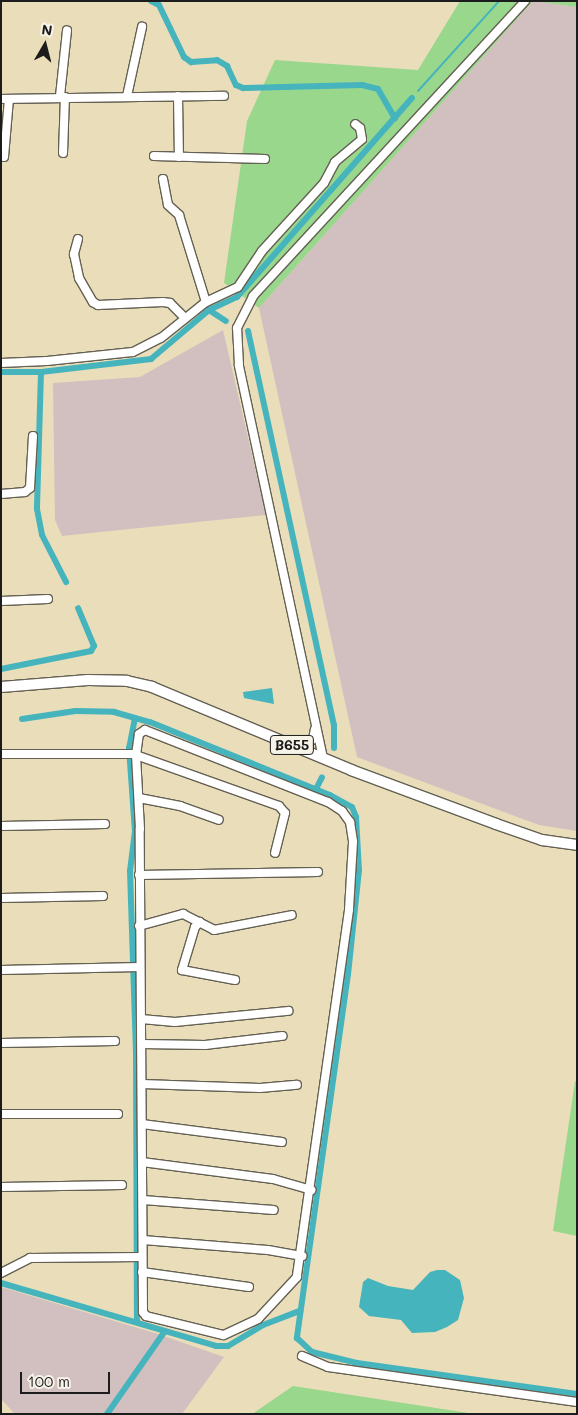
<!DOCTYPE html>
<html>
<head>
<meta charset="utf-8">
<style>
	body { margin:0 }
	#map { position:relative; width:578px; height:1415px; overflow:hidden; background:#eadeba; font-family:Mali,sans-serif }
	div>[style] { position:absolute }
	[style*='--x'] { left:calc(var(--x)*1px); top:calc(var(--y)*1px); width:calc(var(--w)*1px); rotate:calc(var(--a)*1deg) }
	.industrial>* { inset:0; background:#d2bfc0 }
	.green>* { inset:0; background:#99d78c }
	.water>* { inset:0; background:#45b4bc }
	.stream>* { height:2px; margin:-1px; padding:0 1px; transform-origin:1px; border-radius:1px; background:#45b4bc }
	.canal>* { height:6px; margin:-3px; padding:0 3px; transform-origin:3px; border-radius:3px; background:#45b4bc }
	.roads { filter:drop-shadow(1px 0 #646053) drop-shadow(-1px 0 #646053) drop-shadow(0 1px #646053) drop-shadow(0 -1px #646053) }
	.minor>* { height:8px; margin:-4px; padding:0 4px; transform-origin:4px; border-radius:4px; background:#fff }
	.major>* { height:10px; margin:-5px; padding:0 5px; transform-origin:5px; border-radius:5px; background:#fff }
	span { translate:-50% -50%; white-space:nowrap; text-align:center; line-height:1.15; -webkit-text-stroke:4px #f7f3e8; paint-order:stroke }
	.shield-label span { padding:1px 4px; background:#f7f3e8; border:1px solid; border-radius:4px; -webkit-text-stroke-width:0 }
	.shield-label { font-size:14px; color:#1c1c1c; font-weight:700 }
	.frame { position:absolute; inset:0; border:2px solid #1c1c1c; pointer-events:none }
	.north { position:absolute; left:20px; top:20px; width:50px; height:50px; -webkit-text-stroke:4px #f7f3e8; paint-order:stroke; rotate:8deg; font-size:14px; font-weight:700; line-height:20px; text-align:center; color:#1c1c1c }
	.north::after { content:''; display:block; margin:auto; width:18px; height:22px; background:#1c1c1c; clip-path:polygon(50% 0,100% 100%,50% 72%,0 100%) }
	.scale { position:absolute; left:20px; top:1372px; width:90px; height:22px; box-sizing:border-box; border:2px solid #1c1c1c; border-top:0; padding-left:6px; font-size:15px; line-height:18px; white-space:nowrap; color:#1c1c1c; -webkit-text-stroke:4px #f7f3e8; paint-order:stroke }
</style>
</head>
<body>
<div id="map">
	<div class="industrial">
		<i style="clip-path:polygon(533px 1px,577px 7px,577px 831px,539px 825px,357px 757px,259px 308px)"></i>
		<i style="clip-path:polygon(223px 330px,266px 515px,62px 536px,55px 520px,53px 383px,140px 377px)"></i>
		<i style="clip-path:polygon(1px 1287px,158px 1334px,224px 1357px,182px 1414px,15px 1414px,1px 1399px)"></i>
	</div>
	<div class="green">
		<i style="clip-path:polygon(460px 1px,577px 1px,577px 7px,533px 1px,259px 308px,224px 283px,247px 121px,275px 60px,418px 70px)"></i>
		<i style="clip-path:polygon(575px 1081px,577px 1081px,577px 1236px,553px 1231px)"></i>
		<i style="clip-path:polygon(293px 1386px,475px 1414px,252px 1414px)"></i>
	</div>
	<div class="water">
		<i style="clip-path:polygon(272px 688px,274px 704px,244px 698px,243px 692px)"></i>
		<i style="clip-path:polygon(437px 1270px,445px 1270px,460px 1280px,464px 1298px,458px 1320px,447px 1327px,435px 1332px,412px 1333px,401px 1320px,369px 1316px,359px 1307px,363px 1282px,368px 1278px,388px 1286px,413px 1290px,430px 1272px)"></i>
	</div>
	<div class="stream">
		<i style="--x:418;--y:91;--w:121;--a:-48"></i>
	</div>
	<div class="canal">
		<i style="--x:151;--y:1;--w:9;--a:27"></i>
		<i style="--x:159;--y:5;--w:58;--a:64.3"></i>
		<i style="--x:184;--y:57;--w:9;--a:36"></i>
		<i style="--x:191;--y:62;--w:26;--a:-4"></i>
		<i style="--x:217;--y:60;--w:12;--a:31"></i>
		<i style="--x:227;--y:66;--w:21;--a:65"></i>
		<i style="--x:236;--y:85;--w:8;--a:23"></i>
		<i style="--x:243;--y:88;--w:119;--a:-1.4"></i>
		<i style="--x:362;--y:85;--w:16;--a:14"></i>
		<i style="--x:378;--y:89;--w:34;--a:60"></i>
		<i style="--x:209;--y:310;--w:20;--a:33"></i>
		<i style="--x:248;--y:331;--w:403;--a:77.7"></i>
		<i style="--x:334;--y:725;--w:23;--a:90"></i>
		<i style="--x:1;--y:372;--w:40;--a:0"></i>
		<i style="--x:41;--y:372;--w:111;--a:-6.7"></i>
		<i style="--x:151;--y:359;--w:76;--a:-40.2"></i>
		<i style="--x:209;--y:310;--w:31;--a:-25"></i>
		<i style="--x:237;--y:297;--w:265;--a:-48.7"></i>
		<i style="--x:41;--y:372;--w:137;--a:91.7"></i>
		<i style="--x:37;--y:509;--w:26;--a:79"></i>
		<i style="--x:42;--y:535;--w:53;--a:62.9"></i>
		<i style="--x:1;--y:669;--w:92;--a:-11.3"></i>
		<i style="--x:91;--y:651;--w:6;--a:-59"></i>
		<i style="--x:94;--y:646;--w:41;--a:-112.8"></i>
		<i style="--x:135;--y:718;--w:31;--a:101"></i>
		<i style="--x:129;--y:748;--w:83;--a:85.9"></i>
		<i style="--x:135;--y:831;--w:40;--a:97.1"></i>
		<i style="--x:130;--y:871;--w:181;--a:88.1"></i>
		<i style="--x:136;--y:1052;--w:270;--a:89.8"></i>
		<i style="--x:22;--y:719;--w:54;--a:-8.6"></i>
		<i style="--x:75;--y:711;--w:39;--a:1"></i>
		<i style="--x:114;--y:712;--w:37;--a:16"></i>
		<i style="--x:150;--y:722;--w:194;--a:22.1"></i>
		<i style="--x:330;--y:795;--w:25;--a:29"></i>
		<i style="--x:352;--y:807;--w:11;--a:68"></i>
		<i style="--x:356;--y:817;--w:53;--a:86.8"></i>
		<i style="--x:359;--y:870;--w:105;--a:96"></i>
		<i style="--x:348;--y:974;--w:368;--a:98"></i>
		<i style="--x:297;--y:1338;--w:21;--a:43"></i>
		<i style="--x:312;--y:1352;--w:46;--a:13.7"></i>
		<i style="--x:357;--y:1363;--w:222;--a:8"></i>
		<i style="--x:316;--y:789;--w:13;--a:-63"></i>
		<i style="--x:1;--y:1283;--w:224;--a:16.3"></i>
		<i style="--x:216;--y:1346;--w:12;--a:0"></i>
		<i style="--x:228;--y:1346;--w:41;--a:-31"></i>
		<i style="--x:263;--y:1325;--w:40;--a:-21"></i>
		<i style="--x:107;--y:1414;--w:101;--a:-55.1"></i>
	</div>
	<div class="roads">
		<div class="minor">
			<i style="--x:60;--y:96;--w:66;--a:-83.9"></i>
			<i style="--x:127;--y:96;--w:71;--a:-77.7"></i>
			<i style="--x:178;--y:96;--w:61;--a:89.1"></i>
			<i style="--x:1;--y:99;--w:223;--a:-0.8"></i>
			<i style="--x:63;--y:153;--w:56;--a:-88"></i>
			<i style="--x:154;--y:156;--w:111;--a:1.5"></i>
			<i style="--x:4;--y:157;--w:58;--a:-85.1"></i>
			<i style="--x:163;--y:179;--w:26;--a:79"></i>
			<i style="--x:168;--y:205;--w:15;--a:42"></i>
			<i style="--x:179;--y:215;--w:91;--a:72.8"></i>
			<i style="--x:78;--y:239;--w:16;--a:105"></i>
			<i style="--x:74;--y:254;--w:25;--a:78"></i>
			<i style="--x:79;--y:278;--w:28;--a:60"></i>
			<i style="--x:93;--y:302;--w:6;--a:31"></i>
			<i style="--x:98;--y:305;--w:65;--a:-2.6"></i>
			<i style="--x:163;--y:302;--w:7;--a:8"></i>
			<i style="--x:170;--y:303;--w:21;--a:45"></i>
			<i style="--x:1;--y:363;--w:46;--a:-2.5"></i>
			<i style="--x:47;--y:361;--w:86;--a:-6"></i>
			<i style="--x:133;--y:352;--w:31;--a:-27"></i>
			<i style="--x:161;--y:338;--w:58;--a:-38.7"></i>
			<i style="--x:206;--y:302;--w:35;--a:-25"></i>
			<i style="--x:238;--y:287;--w:43;--a:-56.3"></i>
			<i style="--x:262;--y:251;--w:92;--a:-47.6"></i>
			<i style="--x:324;--y:183;--w:24;--a:-62"></i>
			<i style="--x:335;--y:162;--w:35;--a:-40"></i>
			<i style="--x:362;--y:139;--w:11;--a:-100"></i>
			<i style="--x:360;--y:128;--w:6;--a:-141"></i>
			<i style="--x:1;--y:494;--w:24;--a:-5"></i>
			<i style="--x:25;--y:492;--w:6;--a:-39"></i>
			<i style="--x:30;--y:488;--w:52;--a:-86.7"></i>
			<i style="--x:1;--y:601;--w:47;--a:-2.4"></i>
			<i style="--x:145;--y:730;--w:197;--a:21.5"></i>
			<i style="--x:328;--y:802;--w:17;--a:33"></i>
			<i style="--x:342;--y:811;--w:14;--a:54"></i>
			<i style="--x:350;--y:822;--w:20;--a:81"></i>
			<i style="--x:353;--y:842;--w:68;--a:93.4"></i>
			<i style="--x:349;--y:910;--w:371;--a:98.1"></i>
			<i style="--x:297;--y:1277;--w:57;--a:132.9"></i>
			<i style="--x:258;--y:1319;--w:38;--a:155"></i>
			<i style="--x:223;--y:1335;--w:79;--a:-166.1"></i>
			<i style="--x:146;--y:1316;--w:5;--a:-127"></i>
			<i style="--x:143;--y:1312;--w:483;--a:-90.4"></i>
			<i style="--x:140;--y:829;--w:74;--a:-93.1"></i>
			<i style="--x:136;--y:755;--w:21;--a:-82"></i>
			<i style="--x:139;--y:734;--w:7;--a:-34"></i>
			<i style="--x:302;--y:749;--w:15;--a:-42"></i>
			<i style="--x:313;--y:739;--w:10;--a:-79"></i>
			<i style="--x:1;--y:754;--w:132;--a:0"></i>
			<i style="--x:133;--y:754;--w:155;--a:19.6"></i>
			<i style="--x:279;--y:806;--w:9;--a:49"></i>
			<i style="--x:285;--y:813;--w:41;--a:104"></i>
			<i style="--x:323;--y:758;--w:402;--a:-102.1"></i>
			<i style="--x:239;--y:365;--w:37;--a:-93"></i>
			<i style="--x:237;--y:328;--w:36;--a:-63"></i>
			<i style="--x:253;--y:296;--w:401;--a:-47.3"></i>
			<i style="--x:139;--y:798;--w:42;--a:11"></i>
			<i style="--x:180;--y:806;--w:41;--a:19.7"></i>
			<i style="--x:1;--y:826;--w:104;--a:-1.1"></i>
			<i style="--x:139;--y:875;--w:179;--a:-1"></i>
			<i style="--x:1;--y:898;--w:102;--a:-1.1"></i>
			<i style="--x:200;--y:922;--w:7;--a:135"></i>
			<i style="--x:195;--y:927;--w:45;--a:106.8"></i>
			<i style="--x:182;--y:970;--w:54;--a:10.7"></i>
			<i style="--x:139;--y:926;--w:46;--a:-15.3"></i>
			<i style="--x:183;--y:914;--w:35;--a:27"></i>
			<i style="--x:214;--y:930;--w:79;--a:-10.9"></i>
			<i style="--x:1;--y:970;--w:138;--a:-1.2"></i>
			<i style="--x:141;--y:1019;--w:34;--a:5"></i>
			<i style="--x:175;--y:1022;--w:114;--a:-5.6"></i>
			<i style="--x:1;--y:1043;--w:114;--a:-1"></i>
			<i style="--x:142;--y:1044;--w:63;--a:0.9"></i>
			<i style="--x:205;--y:1045;--w:78;--a:-6.7"></i>
			<i style="--x:142;--y:1084;--w:118;--a:1.9"></i>
			<i style="--x:260;--y:1088;--w:37;--a:-5"></i>
			<i style="--x:1;--y:1114;--w:117;--a:0"></i>
			<i style="--x:142;--y:1124;--w:141;--a:7.3"></i>
			<i style="--x:142;--y:1162;--w:132;--a:7.4"></i>
			<i style="--x:273;--y:1179;--w:40;--a:16"></i>
			<i style="--x:1;--y:1187;--w:121;--a:-0.9"></i>
			<i style="--x:143;--y:1200;--w:131;--a:4.4"></i>
			<i style="--x:143;--y:1240;--w:125;--a:4.6"></i>
			<i style="--x:268;--y:1250;--w:35;--a:10"></i>
			<i style="--x:142;--y:1272;--w:108;--a:8"></i>
			<i style="--x:1;--y:1273;--w:33;--a:-27"></i>
			<i style="--x:30;--y:1258;--w:111;--a:-0.5"></i>
			<i style="--x:302;--y:1356;--w:28;--a:23"></i>
			<i style="--x:328;--y:1367;--w:22;--a:8"></i>
			<i style="--x:350;--y:1370;--w:229;--a:8"></i>
		</div>
		<div class="major">
			<i style="--x:1;--y:687;--w:87;--a:-4.6"></i>
			<i style="--x:88;--y:680;--w:39;--a:1"></i>
			<i style="--x:127;--y:681;--w:26;--a:13"></i>
			<i style="--x:152;--y:687;--w:216;--a:22.6"></i>
			<i style="--x:351;--y:770;--w:155;--a:20.4"></i>
			<i style="--x:496;--y:824;--w:49;--a:19.2"></i>
			<i style="--x:542;--y:840;--w:35;--a:8"></i>
		</div>
	</div>
	<div class="shield-label">
		<span style="left:292px;top:745px">B655</span>
	</div>
	<div class="frame"></div>
	<div class="north">N</div>
	<div class="scale">100 m</div>
</div>
</body>
</html>
